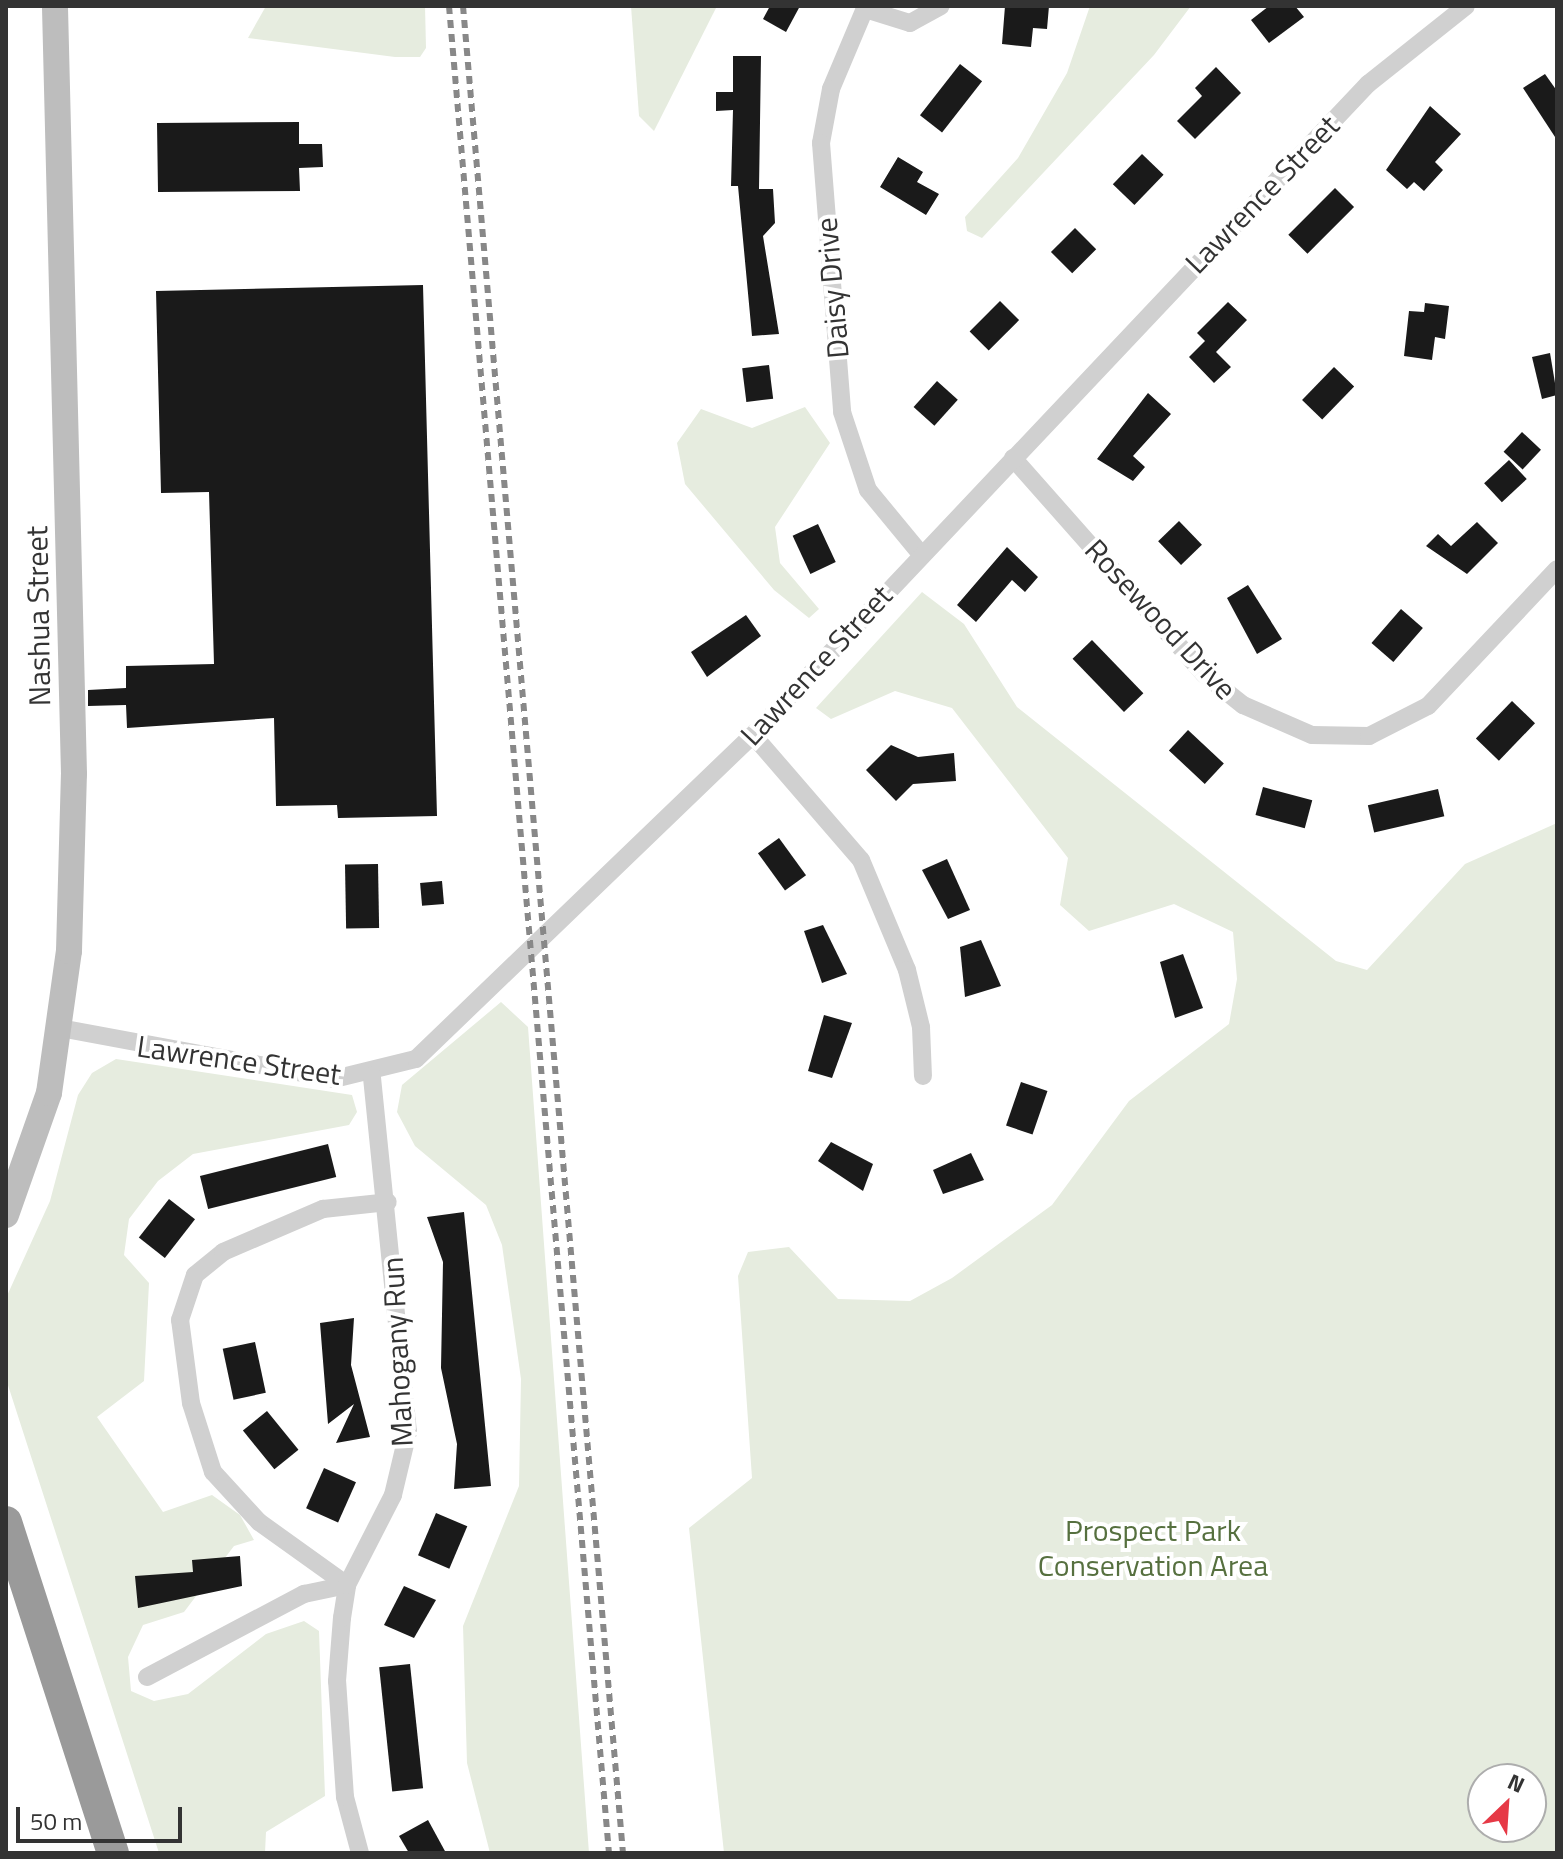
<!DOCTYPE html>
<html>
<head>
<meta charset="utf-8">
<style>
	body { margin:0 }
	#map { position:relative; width:1563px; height:1859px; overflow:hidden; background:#fff; font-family:"Titillium Web",sans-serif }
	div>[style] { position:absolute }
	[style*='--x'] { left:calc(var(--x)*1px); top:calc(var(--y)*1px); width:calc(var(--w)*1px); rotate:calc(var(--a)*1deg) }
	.green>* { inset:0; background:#e6ecdf }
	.building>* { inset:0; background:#1a1a1a; transform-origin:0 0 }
	.minor>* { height:18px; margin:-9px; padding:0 9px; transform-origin:9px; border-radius:9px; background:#d0d0d0 }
	.secondary>* { height:26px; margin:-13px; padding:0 13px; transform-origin:13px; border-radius:13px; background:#bdbdbd }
	.motorway>* { height:32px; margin:-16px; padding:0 16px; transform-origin:16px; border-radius:16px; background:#9a9a9a }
	.rail>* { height:6px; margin-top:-3px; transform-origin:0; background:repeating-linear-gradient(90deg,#888 0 8px,transparent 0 14px) }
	span { translate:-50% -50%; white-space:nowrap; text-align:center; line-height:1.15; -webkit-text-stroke:8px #fff; paint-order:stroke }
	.street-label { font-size:30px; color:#333 }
	.park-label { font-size:30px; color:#56703f }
	.frame { position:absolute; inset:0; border:8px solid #333; pointer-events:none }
	.north { position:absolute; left:1467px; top:1763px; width:80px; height:80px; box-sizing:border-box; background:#fff; border:2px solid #adadad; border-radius:50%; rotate:25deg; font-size:22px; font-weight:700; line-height:32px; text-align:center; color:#333 }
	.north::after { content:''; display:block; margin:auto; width:28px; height:36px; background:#e63946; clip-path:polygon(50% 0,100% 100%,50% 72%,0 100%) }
	.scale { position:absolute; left:16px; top:1807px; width:166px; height:36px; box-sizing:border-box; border:4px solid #333; border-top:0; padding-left:10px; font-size:24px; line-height:28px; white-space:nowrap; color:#333; -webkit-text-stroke:6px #fff; paint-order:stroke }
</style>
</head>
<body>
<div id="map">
	<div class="green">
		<i style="clip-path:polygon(266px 6px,425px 6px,426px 48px,420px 57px,395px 57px,248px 38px)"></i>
		<i style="clip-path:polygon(631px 6px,717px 6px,654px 131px,639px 116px)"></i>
		<i style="clip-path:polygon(1090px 6px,1191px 6px,1154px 55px,982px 238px,967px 231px,965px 217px,1018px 158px,1067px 73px)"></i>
		<i style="clip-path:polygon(805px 407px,830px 443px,775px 527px,780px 563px,819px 609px,809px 618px,774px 590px,685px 484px,677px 443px,701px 409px,752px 428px)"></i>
		<i style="clip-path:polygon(evenodd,922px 592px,964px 624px,1017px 707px,1336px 961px,1367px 970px,1465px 864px,1557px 823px,1557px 1853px,724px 1853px,689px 1528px,752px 1478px,738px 1276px,748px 1252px,789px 1247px,838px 1299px,910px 1301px,952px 1278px,1052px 1205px,1129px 1101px,1229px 1024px,1237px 979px,1233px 932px,1174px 904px,1089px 931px,1060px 905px,1068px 858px,952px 708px,895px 691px,831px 719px,816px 708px,922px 592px,1483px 1779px,1531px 1779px,1531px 1827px,1483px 1827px,1483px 1779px)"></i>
		<i style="clip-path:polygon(501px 1002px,528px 1027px,589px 1853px,490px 1853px,467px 1763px,463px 1626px,519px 1486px,521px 1379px,502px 1245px,486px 1205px,415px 1146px,397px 1112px,402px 1085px)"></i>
		<i style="clip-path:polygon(116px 1059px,352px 1095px,357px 1112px,349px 1125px,193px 1154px,158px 1181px,129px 1219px,124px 1255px,149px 1283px,144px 1381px,97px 1417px,163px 1512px,212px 1495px,240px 1515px,254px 1540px,234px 1546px,184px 1612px,143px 1625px,128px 1657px,131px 1691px,154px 1701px,188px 1694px,266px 1634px,304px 1621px,319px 1631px,325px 1796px,266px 1832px,265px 1853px,159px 1853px,6px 1379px,6px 1298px,50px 1201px,78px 1095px,92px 1073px)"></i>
	</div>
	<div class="building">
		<i style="clip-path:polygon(770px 6px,800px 6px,786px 32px,763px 19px)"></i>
		<i style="clip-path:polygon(1005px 6px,1049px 6px,1047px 29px,1033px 28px,1031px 47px,1002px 44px)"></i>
		<i style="clip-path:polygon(1269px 6px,1295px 6px,1304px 17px,1269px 43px,1251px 20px)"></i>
		<i style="clip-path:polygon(733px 56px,761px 56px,759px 189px,773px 189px,775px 223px,763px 236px,779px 334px,752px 336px,738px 186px,731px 186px,733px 110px,716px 111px,716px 92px,733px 92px)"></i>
		<i style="left:960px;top:64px;width:28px;height:65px;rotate:38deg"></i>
		<i style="clip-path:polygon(1216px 67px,1241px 93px,1195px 139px,1177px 121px,1202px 96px,1195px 88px)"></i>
		<i style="clip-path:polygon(1545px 74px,1557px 91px,1557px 140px,1523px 88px)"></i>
		<i style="clip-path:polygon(1430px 106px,1461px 134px,1435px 162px,1443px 170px,1424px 191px,1414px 182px,1407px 189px,1386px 170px)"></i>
		<i style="clip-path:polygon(299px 122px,299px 144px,322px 144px,323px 167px,299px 168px,300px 191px,158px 192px,157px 123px)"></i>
		<i style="left:1142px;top:154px;width:30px;height:42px;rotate:44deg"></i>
		<i style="clip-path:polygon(898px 157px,923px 172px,917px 182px,939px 194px,926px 215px,880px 187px)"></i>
		<i style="left:1335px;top:188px;width:27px;height:66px;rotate:45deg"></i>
		<i style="left:1075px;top:228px;width:30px;height:34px;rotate:45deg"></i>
		<i style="clip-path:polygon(423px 285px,437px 816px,338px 818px,337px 805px,276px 806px,274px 718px,127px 728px,126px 705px,88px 706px,88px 690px,126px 688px,126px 666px,214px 664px,209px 492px,161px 493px,156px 291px)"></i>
		<i style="left:1000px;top:301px;width:27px;height:43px;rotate:45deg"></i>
		<i style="clip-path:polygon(1228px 302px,1247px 320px,1216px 352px,1231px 367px,1214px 383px,1189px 357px,1205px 341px,1197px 333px)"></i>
		<i style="clip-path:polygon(1425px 303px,1449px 306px,1445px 339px,1435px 337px,1432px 360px,1404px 356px,1409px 311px,1424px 312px)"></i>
		<i style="clip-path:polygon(1550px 353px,1557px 395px,1542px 399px,1532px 357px)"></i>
		<i style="left:769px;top:365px;width:34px;height:27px;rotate:83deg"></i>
		<i style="left:1334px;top:367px;width:28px;height:46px;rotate:44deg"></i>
		<i style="left:937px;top:381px;width:28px;height:35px;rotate:42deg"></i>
		<i style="clip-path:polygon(1148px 393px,1171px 414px,1133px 456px,1145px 467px,1133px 481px,1097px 459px)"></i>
		<i style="left:1522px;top:432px;width:26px;height:27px;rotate:43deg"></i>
		<i style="left:1509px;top:460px;width:26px;height:34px;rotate:47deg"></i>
		<i style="left:1179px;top:521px;width:33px;height:29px;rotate:46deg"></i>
		<i style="clip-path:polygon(1477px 522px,1498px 543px,1467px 574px,1426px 546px,1438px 534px,1451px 546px)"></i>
		<i style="left:818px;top:524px;width:42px;height:28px;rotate:65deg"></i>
		<i style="clip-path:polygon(1007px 547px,1038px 577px,1025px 592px,1012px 580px,976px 622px,957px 605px)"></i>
		<i style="clip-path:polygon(1248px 585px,1282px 639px,1257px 654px,1227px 598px)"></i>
		<i style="left:1401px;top:609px;width:29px;height:45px;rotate:41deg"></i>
		<i style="clip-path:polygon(746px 615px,761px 636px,707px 677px,691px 652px)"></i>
		<i style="left:1092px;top:640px;width:74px;height:27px;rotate:46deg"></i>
		<i style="left:1512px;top:701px;width:32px;height:52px;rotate:44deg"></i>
		<i style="left:1188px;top:730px;width:49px;height:28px;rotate:43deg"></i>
		<i style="clip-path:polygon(891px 745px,918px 757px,954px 753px,956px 781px,913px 784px,896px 801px,866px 770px)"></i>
		<i style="left:1263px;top:787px;width:51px;height:29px;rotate:15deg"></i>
		<i style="left:1438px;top:789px;width:28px;height:72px;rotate:77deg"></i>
		<i style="left:779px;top:838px;width:46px;height:26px;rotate:54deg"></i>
		<i style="clip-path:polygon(947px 859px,970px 910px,948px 919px,922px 870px)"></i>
		<i style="left:378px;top:864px;width:64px;height:33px;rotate:89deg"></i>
		<i style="left:442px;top:881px;width:23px;height:22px;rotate:85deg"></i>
		<i style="clip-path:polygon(823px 925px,847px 974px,822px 983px,804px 931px)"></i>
		<i style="clip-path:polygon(981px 940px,1001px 986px,965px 997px,960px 947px)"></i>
		<i style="clip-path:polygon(1183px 954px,1203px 1008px,1175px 1018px,1160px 962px)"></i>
		<i style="clip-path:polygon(824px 1015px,852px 1023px,832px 1078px,808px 1071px)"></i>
		<i style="left:1021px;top:1082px;width:28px;height:46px;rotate:19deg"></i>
		<i style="clip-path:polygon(831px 1142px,873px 1164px,863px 1191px,818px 1161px)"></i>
		<i style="left:328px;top:1144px;width:34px;height:132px;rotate:76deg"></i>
		<i style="clip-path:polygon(971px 1153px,984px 1180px,943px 1194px,933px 1170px)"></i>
		<i style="left:169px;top:1199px;width:33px;height:49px;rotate:38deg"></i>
		<i style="clip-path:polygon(464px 1212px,491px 1486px,454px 1489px,457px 1444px,441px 1368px,443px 1262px,427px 1217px)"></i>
		<i style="clip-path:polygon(354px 1318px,351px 1365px,370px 1437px,336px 1443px,354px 1404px,328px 1424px,320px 1323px)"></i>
		<i style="left:255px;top:1342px;width:52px;height:33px;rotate:78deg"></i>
		<i style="left:267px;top:1411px;width:50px;height:31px;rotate:51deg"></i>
		<i style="left:324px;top:1468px;width:35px;height:44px;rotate:24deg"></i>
		<i style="left:436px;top:1513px;width:34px;height:46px;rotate:23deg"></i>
		<i style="clip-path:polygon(240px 1556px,242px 1586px,138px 1608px,135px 1576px,193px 1572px,192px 1560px)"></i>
		<i style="clip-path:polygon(404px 1586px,436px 1600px,414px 1638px,384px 1625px)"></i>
		<i style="left:410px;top:1664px;width:125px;height:31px;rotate:84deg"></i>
		<i style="clip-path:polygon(428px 1820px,446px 1853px,409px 1853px,399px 1836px)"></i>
	</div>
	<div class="minor">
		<i style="--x:866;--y:6;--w:90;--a:112.9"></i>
		<i style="--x:831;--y:89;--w:55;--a:100.5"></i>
		<i style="--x:821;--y:143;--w:270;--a:85.5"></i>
		<i style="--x:842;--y:412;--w:82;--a:71.6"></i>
		<i style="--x:868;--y:490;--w:82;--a:50.5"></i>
		<i style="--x:865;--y:9;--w:47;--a:17.3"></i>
		<i style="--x:910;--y:23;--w:35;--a:-29"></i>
		<i style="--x:1013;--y:458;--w:288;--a:48.5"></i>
		<i style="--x:1204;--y:674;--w:50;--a:38.5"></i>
		<i style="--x:1243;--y:705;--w:75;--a:23.5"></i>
		<i style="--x:1312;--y:735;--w:57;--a:1"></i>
		<i style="--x:1369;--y:736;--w:66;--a:-27"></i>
		<i style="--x:1428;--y:706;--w:188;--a:-46.7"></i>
		<i style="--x:753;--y:735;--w:165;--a:49.2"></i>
		<i style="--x:861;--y:860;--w:119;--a:67.3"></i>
		<i style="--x:907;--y:970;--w:59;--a:76.2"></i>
		<i style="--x:921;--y:1027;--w:49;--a:87.7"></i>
		<i style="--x:60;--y:1028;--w:279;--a:10.5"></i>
		<i style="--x:334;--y:1079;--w:84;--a:-13.7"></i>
		<i style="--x:416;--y:1059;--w:467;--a:-43.9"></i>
		<i style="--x:753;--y:735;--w:896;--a:-46.63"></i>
		<i style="--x:1368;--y:84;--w:125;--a:-38.5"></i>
		<i style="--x:347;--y:1585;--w:108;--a:-144.4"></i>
		<i style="--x:259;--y:1522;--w:68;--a:-132.6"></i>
		<i style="--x:213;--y:1472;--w:72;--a:-107.7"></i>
		<i style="--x:191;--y:1403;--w:84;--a:-97.5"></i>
		<i style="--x:180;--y:1320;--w:47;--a:-71.6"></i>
		<i style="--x:195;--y:1275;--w:36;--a:-39"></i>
		<i style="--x:223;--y:1252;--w:109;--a:-23.3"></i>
		<i style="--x:323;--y:1209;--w:65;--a:-6.1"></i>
		<i style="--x:147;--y:1677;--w:178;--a:-27.9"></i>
		<i style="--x:304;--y:1594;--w:44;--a:-11.8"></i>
		<i style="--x:360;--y:1853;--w:58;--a:-105"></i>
		<i style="--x:345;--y:1797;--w:116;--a:-93.9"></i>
		<i style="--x:337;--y:1681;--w:63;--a:-85.5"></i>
		<i style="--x:342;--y:1618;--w:33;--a:-81"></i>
		<i style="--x:347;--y:1585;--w:101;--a:-62.9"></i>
		<i style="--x:393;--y:1495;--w:65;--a:-76.6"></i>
		<i style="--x:408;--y:1432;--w:358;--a:-95.8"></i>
	</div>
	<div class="secondary">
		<i style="--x:6;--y:1215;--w:129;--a:-70.6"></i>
		<i style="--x:49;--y:1093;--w:143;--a:-82"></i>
		<i style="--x:69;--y:951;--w:177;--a:-88.4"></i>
		<i style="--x:74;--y:774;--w:768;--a:-91.42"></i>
	</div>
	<div class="motorway">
		<i style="--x:6;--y:1522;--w:348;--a:72.1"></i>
	</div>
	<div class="rail">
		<i style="--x:449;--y:6;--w:1854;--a:85.05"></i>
		<i style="--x:463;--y:6;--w:1854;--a:85.05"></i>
	</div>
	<div class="street-label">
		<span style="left:1262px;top:194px;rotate:-46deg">Lawrence Street</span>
		<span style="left:832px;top:288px;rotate:-95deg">Daisy Drive</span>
		<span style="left:38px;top:616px;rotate:-91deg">Nashua Street</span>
		<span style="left:1161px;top:619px;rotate:47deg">Rosewood Drive</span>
		<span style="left:816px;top:665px;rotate:-47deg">Lawrence Street</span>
		<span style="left:239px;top:1060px;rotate:8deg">Lawrence Street</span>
		<span style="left:397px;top:1352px;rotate:-93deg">Mahogany Run</span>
	</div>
	<div class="park-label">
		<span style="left:1153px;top:1547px">Prospect Park<br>Conservation Area</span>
	</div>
	<div class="frame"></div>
	<div class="north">N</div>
	<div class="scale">50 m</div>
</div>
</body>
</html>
